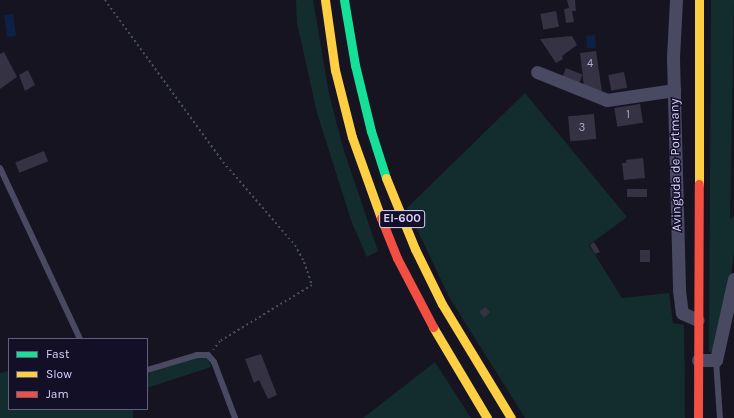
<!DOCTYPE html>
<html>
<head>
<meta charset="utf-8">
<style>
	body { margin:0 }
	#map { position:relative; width:734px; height:418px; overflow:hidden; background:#161421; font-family:Karla,sans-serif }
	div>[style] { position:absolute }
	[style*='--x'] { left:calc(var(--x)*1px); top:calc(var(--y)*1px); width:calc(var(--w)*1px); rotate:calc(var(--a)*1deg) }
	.green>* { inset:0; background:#132c2d }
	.water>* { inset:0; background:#0d2144; transform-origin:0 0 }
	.building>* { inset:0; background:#343243; transform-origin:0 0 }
	.path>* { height:2px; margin-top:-1px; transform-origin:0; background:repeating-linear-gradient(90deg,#44505f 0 2px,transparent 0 5px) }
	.lane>* { height:6px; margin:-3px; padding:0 3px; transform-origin:3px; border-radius:3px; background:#4a4962 }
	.street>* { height:13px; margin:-6.5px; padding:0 6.5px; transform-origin:6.5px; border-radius:6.5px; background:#4a4962 }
	.fast>* { height:9px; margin:-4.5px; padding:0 4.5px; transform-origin:4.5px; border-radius:4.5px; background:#16e098 }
	.slow>* { height:9px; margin:-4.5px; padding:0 4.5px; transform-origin:4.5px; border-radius:4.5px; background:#ffcf43 }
	.jam>* { height:9px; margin:-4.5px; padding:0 4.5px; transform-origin:4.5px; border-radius:4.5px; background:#f24e42 }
	span { translate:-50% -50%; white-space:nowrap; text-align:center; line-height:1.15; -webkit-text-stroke:3px #130f26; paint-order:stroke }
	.number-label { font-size:11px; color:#b0acd0 }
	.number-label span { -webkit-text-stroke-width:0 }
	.shield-label span { padding:1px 3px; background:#130f26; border:1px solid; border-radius:3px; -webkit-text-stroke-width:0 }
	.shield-label { font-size:12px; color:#d9d4ff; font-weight:700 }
	.street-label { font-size:13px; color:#d9d4ff }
	.legend { position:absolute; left:8px; top:338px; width:140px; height:72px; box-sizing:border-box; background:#130f26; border:1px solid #625e7d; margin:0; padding:5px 7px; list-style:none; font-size:12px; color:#d9d4ff }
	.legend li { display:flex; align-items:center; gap:8px; height:20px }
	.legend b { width:20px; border:1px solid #625e7d }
</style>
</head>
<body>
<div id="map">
	<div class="green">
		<i style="clip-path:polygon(296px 0,313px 0,329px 94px,344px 151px,378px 251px,367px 257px,352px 223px,317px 113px,297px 23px)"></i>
		<i style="clip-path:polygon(711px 0,734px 0,730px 219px,734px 216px,734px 251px,728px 301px,713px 351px,709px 352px)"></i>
		<i style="clip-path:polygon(525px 93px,627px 217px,589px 245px,622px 298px,669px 293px,673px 323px,684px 325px,685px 418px,525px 418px,449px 297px,407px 208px)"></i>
		<i style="clip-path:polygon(196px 357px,208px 358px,211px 367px,147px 388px,147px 372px)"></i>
		<i style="clip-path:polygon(435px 362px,471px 418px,363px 418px)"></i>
		<i style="clip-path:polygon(9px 371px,9px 409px,133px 409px,133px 418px,0 418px,0 373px)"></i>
	</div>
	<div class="water">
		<i style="left:13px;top:14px;width:22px;height:9px;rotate:82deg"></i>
		<i style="left:595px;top:35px;width:13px;height:9px;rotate:86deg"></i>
	</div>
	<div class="building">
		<i style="clip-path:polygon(567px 0,575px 0,576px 11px,572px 11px,574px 22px,566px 23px,564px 9px,569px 8px)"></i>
		<i style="left:556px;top:11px;width:16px;height:16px;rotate:79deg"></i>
		<i style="clip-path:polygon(572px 36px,577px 45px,562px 56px,563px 59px,556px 63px,540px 39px)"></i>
		<i style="clip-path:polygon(596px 51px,602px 92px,584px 86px,580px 53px)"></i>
		<i style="clip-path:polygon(4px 52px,17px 77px,0 89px,0 54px)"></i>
		<i style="left:566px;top:68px;width:18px;height:9px;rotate:22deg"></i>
		<i style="clip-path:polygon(28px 70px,35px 85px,25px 91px,19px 75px)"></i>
		<i style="left:624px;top:72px;width:16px;height:16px;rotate:79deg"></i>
		<i style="left:640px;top:104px;width:19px;height:26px;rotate:81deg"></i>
		<i style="left:594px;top:114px;width:25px;height:26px;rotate:85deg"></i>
		<i style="left:44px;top:151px;width:11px;height:31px;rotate:68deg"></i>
		<i style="clip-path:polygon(643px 158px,645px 178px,624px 180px,622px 163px,626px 163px,626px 160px)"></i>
		<i style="left:647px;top:189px;width:8px;height:20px;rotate:90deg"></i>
		<i style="clip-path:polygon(594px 242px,600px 252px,595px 254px,590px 245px)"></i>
		<i style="left:640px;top:250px;width:10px;height:12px"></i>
		<i style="clip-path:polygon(485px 307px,490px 312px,484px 318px,479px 312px)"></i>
		<i style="clip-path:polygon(261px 354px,277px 395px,268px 399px,259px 380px,254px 383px,245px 359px)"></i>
	</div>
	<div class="path">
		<i style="--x:105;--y:0;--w:200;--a:53.9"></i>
		<i style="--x:223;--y:162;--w:110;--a:49.1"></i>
		<i style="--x:295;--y:245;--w:19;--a:62"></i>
		<i style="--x:304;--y:262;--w:24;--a:71"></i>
		<i style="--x:312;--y:285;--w:108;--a:148.7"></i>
		<i style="--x:220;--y:341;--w:11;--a:128"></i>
	</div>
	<div class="lane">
		<i style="--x:0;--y:168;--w:189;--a:64.9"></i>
		<i style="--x:716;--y:360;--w:58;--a:86.1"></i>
		<i style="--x:147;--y:370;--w:52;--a:-16.7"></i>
		<i style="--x:197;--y:355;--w:11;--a:0"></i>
		<i style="--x:208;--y:355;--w:9;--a:49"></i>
		<i style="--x:214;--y:362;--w:60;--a:69.4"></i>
	</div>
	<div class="street">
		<i style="--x:676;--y:0;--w:58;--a:93"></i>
		<i style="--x:673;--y:58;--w:232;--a:88.5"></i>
		<i style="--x:679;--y:290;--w:23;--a:83"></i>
		<i style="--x:682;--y:313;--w:17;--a:24"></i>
		<i style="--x:537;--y:72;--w:75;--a:21.8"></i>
		<i style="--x:607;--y:100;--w:68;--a:-8.5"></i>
		<i style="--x:698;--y:360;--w:18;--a:0"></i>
		<i style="--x:716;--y:360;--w:83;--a:-77.5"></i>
	</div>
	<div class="fast">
		<i style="--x:344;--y:0;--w:66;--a:80.4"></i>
		<i style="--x:355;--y:65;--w:68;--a:76.4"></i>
		<i style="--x:371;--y:131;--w:49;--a:72.3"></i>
	</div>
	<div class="slow">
		<i style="--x:325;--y:0;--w:71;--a:81.9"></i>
		<i style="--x:335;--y:70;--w:69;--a:75.8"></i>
		<i style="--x:352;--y:137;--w:86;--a:70.3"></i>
		<i style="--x:386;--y:178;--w:77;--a:67.8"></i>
		<i style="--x:415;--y:249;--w:61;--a:63.9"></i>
		<i style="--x:442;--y:304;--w:133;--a:58.8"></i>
		<i style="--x:699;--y:184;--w:184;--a:-90"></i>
		<i style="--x:433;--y:327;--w:106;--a:59.3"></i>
	</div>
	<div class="jam">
		<i style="--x:381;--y:218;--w:43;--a:68.2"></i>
		<i style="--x:397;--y:258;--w:78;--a:62.4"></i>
		<i style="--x:698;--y:418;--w:234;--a:-89.8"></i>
	</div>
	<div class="number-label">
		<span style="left:590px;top:64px">4</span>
		<span style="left:628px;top:115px">1</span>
		<span style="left:582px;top:128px">3</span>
	</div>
	<div class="shield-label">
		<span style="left:402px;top:219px">EI-600</span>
	</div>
	<div class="street-label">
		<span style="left:676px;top:165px;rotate:-91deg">Avinguda de Portmany</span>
	</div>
	<ul class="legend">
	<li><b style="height:5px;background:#16e098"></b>Fast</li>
	<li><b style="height:5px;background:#ffcf43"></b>Slow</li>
	<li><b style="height:5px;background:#f24e42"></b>Jam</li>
	</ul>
</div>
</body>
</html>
